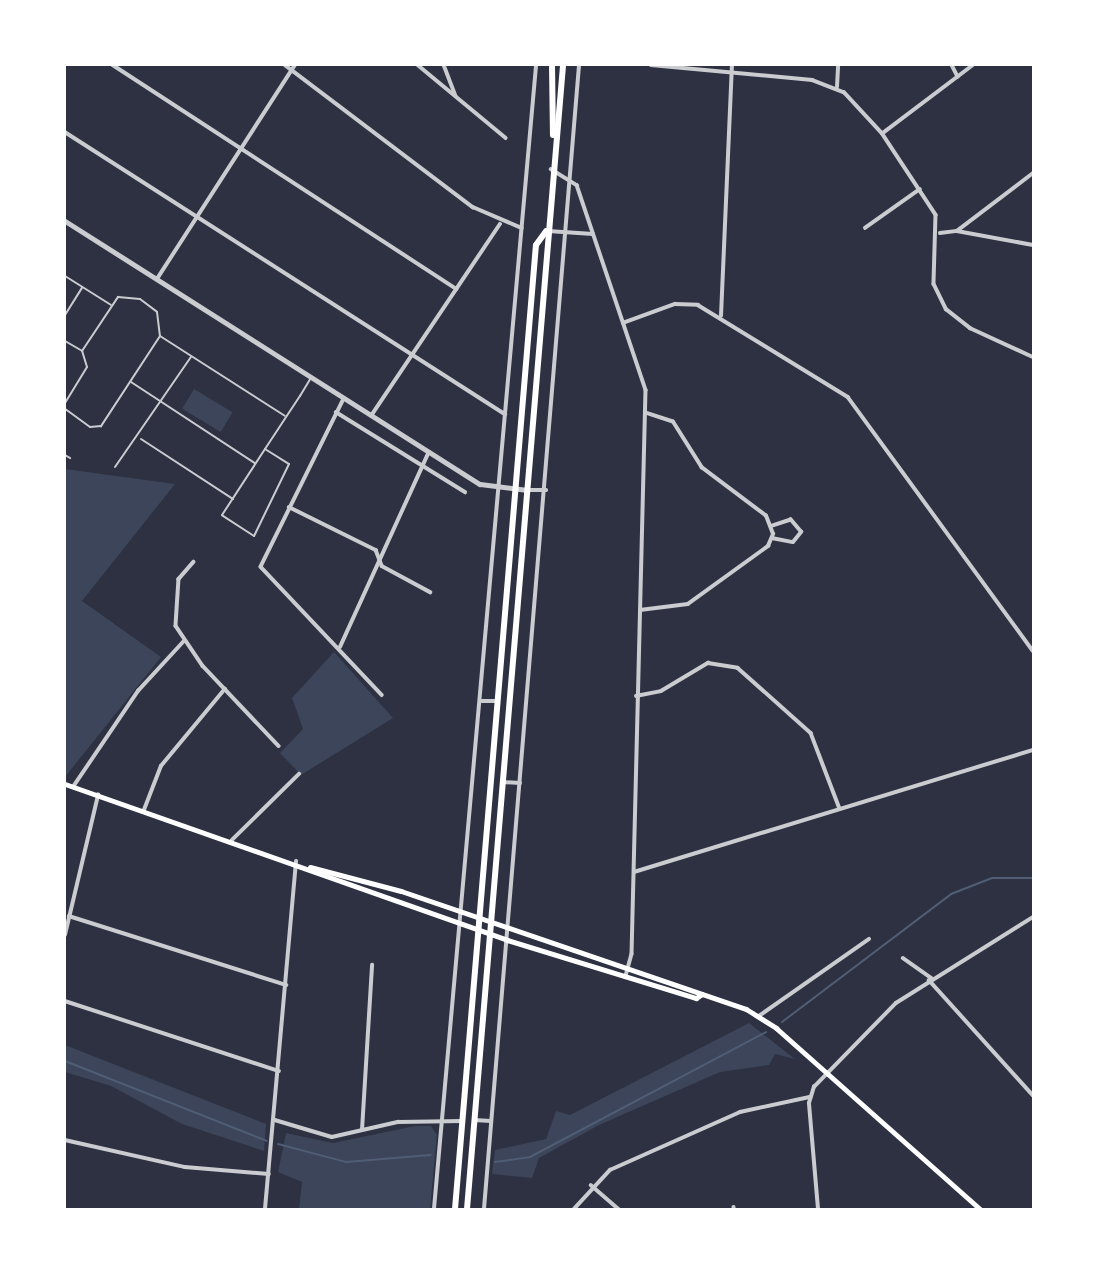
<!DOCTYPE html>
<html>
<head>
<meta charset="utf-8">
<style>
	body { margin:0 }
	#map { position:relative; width:1098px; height:1274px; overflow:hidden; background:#2d3142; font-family:"Golos Text",sans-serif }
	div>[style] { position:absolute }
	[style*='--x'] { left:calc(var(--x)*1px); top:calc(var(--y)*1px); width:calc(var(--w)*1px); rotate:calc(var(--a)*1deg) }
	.green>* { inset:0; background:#3c4559; transform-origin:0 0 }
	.stream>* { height:2px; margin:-1px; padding:0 1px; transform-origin:1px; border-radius:1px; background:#4f5d75 }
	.service>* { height:2px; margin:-1px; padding:0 1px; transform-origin:1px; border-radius:1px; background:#caccd0 }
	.minor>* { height:3.5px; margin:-1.75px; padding:0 1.75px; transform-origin:1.75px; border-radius:1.75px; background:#caccd0 }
	.tertiary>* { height:5px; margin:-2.5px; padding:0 2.5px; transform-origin:2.5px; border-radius:2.5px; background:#caccd0 }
	.secondary>* { height:5px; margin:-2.5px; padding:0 2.5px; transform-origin:2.5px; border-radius:2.5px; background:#fff }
	.trunk>* { height:6px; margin:-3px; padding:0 3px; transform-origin:3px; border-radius:3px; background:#fff }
	span { translate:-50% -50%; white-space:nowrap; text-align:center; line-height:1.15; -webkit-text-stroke:5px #fff; paint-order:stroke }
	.frame { position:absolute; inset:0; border:66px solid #fff; pointer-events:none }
</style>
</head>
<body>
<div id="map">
	<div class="green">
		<i style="left:194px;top:389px;width:45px;height:23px;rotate:31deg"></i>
		<i style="clip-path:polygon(65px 469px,175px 484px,82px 601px,161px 657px,65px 777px)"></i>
		<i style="clip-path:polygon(334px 652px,393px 718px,301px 775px,280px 753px,303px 729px,292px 698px)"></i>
		<i style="clip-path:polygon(749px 1023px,795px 1059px,775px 1054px,769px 1065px,720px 1072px,599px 1125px,539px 1158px,532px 1178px,492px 1174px,495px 1150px,546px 1139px,556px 1111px,570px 1115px)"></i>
		<i style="clip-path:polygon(65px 1045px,266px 1124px,264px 1151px,182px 1124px,111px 1086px,65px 1072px)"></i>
		<i style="clip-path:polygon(415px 1126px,431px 1126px,437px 1135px,430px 1209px,299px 1209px,302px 1182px,278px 1172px,286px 1133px,333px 1143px)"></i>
	</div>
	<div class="stream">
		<i style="--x:782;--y:1022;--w:212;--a:-37.1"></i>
		<i style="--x:951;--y:894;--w:44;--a:-21.3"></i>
		<i style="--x:992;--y:878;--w:41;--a:0"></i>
		<i style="--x:65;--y:1061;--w:217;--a:21.6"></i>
		<i style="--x:278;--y:1144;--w:70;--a:14.8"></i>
		<i style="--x:346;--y:1162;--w:85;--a:-4.7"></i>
		<i style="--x:495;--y:1162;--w:35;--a:-8"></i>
		<i style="--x:530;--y:1157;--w:267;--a:-27.9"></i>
	</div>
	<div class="service">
		<i style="--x:65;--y:276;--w:54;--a:32.2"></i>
		<i style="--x:65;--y:315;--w:32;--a:-58"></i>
		<i style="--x:160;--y:336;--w:148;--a:32.6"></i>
		<i style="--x:65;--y:341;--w:20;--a:30"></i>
		<i style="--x:131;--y:382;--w:148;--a:33.2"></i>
		<i style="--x:65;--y:403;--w:42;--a:-58.6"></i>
		<i style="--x:87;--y:367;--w:17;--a:-107"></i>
		<i style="--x:82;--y:351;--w:65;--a:-56.3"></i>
		<i style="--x:118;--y:297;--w:22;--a:5"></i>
		<i style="--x:140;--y:299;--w:21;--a:37"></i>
		<i style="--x:157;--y:312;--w:24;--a:83"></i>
		<i style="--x:160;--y:336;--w:108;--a:123.2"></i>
		<i style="--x:101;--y:426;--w:11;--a:175"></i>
		<i style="--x:90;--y:427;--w:31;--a:-144"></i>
		<i style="--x:141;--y:439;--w:110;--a:33.1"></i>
		<i style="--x:265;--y:449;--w:28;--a:32"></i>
		<i style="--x:289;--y:464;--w:80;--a:115.9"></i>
		<i style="--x:254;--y:536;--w:38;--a:-147"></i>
		<i style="--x:222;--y:515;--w:79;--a:-56.9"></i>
		<i style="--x:265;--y:449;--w:64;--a:-56.6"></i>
		<i style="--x:300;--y:396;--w:21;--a:-59"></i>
		<i style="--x:65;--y:455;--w:6;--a:31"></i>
		<i style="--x:115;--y:467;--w:134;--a:-55.4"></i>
	</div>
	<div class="minor">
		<i style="--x:113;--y:65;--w:410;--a:33.1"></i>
		<i style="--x:285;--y:65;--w:236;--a:37.1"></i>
		<i style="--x:473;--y:207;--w:53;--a:23.2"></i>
		<i style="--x:418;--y:65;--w:114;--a:39.7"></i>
		<i style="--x:444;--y:65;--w:33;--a:69"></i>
		<i style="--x:651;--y:65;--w:162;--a:5.3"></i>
		<i style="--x:812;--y:80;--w:34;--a:21"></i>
		<i style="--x:844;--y:92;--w:56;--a:47.2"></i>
		<i style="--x:882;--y:133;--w:98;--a:56.6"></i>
		<i style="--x:936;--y:215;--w:69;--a:91.7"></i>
		<i style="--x:934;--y:284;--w:28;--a:64"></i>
		<i style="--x:946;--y:309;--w:31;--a:38"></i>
		<i style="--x:970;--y:328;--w:69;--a:24.7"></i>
		<i style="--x:952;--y:65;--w:13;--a:63"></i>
		<i style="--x:837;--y:87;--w:22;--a:-87"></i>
		<i style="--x:65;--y:132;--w:523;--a:32.66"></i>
		<i style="--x:883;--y:133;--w:113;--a:-37.1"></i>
		<i style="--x:551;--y:169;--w:31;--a:32"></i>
		<i style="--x:577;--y:185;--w:216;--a:71.4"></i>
		<i style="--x:646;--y:390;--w:564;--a:91.42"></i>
		<i style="--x:632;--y:954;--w:24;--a:105"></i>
		<i style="--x:865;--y:228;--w:67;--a:-35.3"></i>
		<i style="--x:548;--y:231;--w:45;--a:3.8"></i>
		<i style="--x:957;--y:231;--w:77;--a:10.4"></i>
		<i style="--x:940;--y:233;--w:17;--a:-7"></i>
		<i style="--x:957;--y:231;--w:96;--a:-37.3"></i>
		<i style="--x:157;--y:279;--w:255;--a:-57.2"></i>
		<i style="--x:721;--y:316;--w:251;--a:-87.5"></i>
		<i style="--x:623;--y:323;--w:55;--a:-20.1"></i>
		<i style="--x:675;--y:304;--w:23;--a:2"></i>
		<i style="--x:698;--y:305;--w:176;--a:31.5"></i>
		<i style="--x:848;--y:397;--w:314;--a:53.9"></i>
		<i style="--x:344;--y:399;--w:187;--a:116.3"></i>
		<i style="--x:261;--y:567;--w:176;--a:46.6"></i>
		<i style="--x:336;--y:412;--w:152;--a:31.8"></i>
		<i style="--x:371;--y:416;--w:231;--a:-56.1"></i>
		<i style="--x:528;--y:490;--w:18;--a:0"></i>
		<i style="--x:289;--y:507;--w:97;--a:26.3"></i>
		<i style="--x:376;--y:550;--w:17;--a:69"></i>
		<i style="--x:382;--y:566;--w:55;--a:28.4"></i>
		<i style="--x:772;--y:538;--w:21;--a:11"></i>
		<i style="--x:793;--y:542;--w:13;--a:-51"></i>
		<i style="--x:801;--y:532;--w:16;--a:-130"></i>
		<i style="--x:791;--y:520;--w:20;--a:162"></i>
		<i style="--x:194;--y:562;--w:23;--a:131"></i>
		<i style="--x:179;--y:579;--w:47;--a:93.7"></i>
		<i style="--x:176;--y:626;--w:48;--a:56"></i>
		<i style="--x:203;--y:666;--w:110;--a:46.5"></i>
		<i style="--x:640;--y:610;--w:48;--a:-7.1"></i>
		<i style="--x:688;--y:604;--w:99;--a:-35.9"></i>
		<i style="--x:768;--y:546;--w:13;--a:-67"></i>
		<i style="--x:773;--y:534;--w:19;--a:-111"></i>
		<i style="--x:766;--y:516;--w:80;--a:-143.1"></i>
		<i style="--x:702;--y:468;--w:54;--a:-122.2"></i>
		<i style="--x:673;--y:422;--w:28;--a:-162"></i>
		<i style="--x:340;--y:647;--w:214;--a:-65.5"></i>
		<i style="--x:636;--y:696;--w:25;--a:-11"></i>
		<i style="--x:661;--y:691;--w:55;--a:-30.8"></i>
		<i style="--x:708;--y:663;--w:30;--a:9"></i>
		<i style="--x:738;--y:668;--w:98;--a:41.7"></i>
		<i style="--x:811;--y:733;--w:81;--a:69.1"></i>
		<i style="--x:480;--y:701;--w:16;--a:0"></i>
		<i style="--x:503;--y:782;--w:17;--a:3"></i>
		<i style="--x:73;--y:787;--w:116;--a:-55.9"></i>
		<i style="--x:138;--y:691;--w:68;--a:-47.4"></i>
		<i style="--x:144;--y:810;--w:47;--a:-68.9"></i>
		<i style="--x:161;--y:766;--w:100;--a:-50.3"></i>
		<i style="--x:232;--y:840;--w:94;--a:-44.6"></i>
		<i style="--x:634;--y:872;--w:417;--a:-17"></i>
		<i style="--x:69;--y:916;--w:228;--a:17.6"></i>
		<i style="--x:65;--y:935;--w:144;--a:-76.7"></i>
		<i style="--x:903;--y:958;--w:35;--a:35"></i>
		<i style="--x:929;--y:980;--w:155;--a:47.9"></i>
		<i style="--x:65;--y:1001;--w:225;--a:18.1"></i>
		<i style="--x:759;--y:1016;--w:134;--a:-35"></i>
		<i style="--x:275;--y:1120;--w:59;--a:16.6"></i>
		<i style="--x:332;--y:1137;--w:68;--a:-12.8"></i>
		<i style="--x:398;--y:1122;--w:64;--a:-0.9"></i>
		<i style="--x:474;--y:1120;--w:17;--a:3"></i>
		<i style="--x:362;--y:1130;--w:165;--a:-86.5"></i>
		<i style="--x:65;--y:1140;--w:123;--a:12.7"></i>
		<i style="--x:185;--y:1167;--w:84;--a:4.8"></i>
		<i style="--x:591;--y:1185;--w:37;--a:41"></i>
		<i style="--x:734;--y:1207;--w:2;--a:90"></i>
		<i style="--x:265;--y:1209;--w:349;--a:-84.9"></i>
		<i style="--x:434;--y:1209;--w:1149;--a:-84.9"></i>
		<i style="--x:484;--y:1209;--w:1148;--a:-85.25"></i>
		<i style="--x:574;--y:1209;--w:53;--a:-47.3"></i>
		<i style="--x:610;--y:1170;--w:142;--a:-24"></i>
		<i style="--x:740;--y:1112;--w:72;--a:-12.1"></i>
		<i style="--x:818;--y:1209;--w:106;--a:-94.9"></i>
		<i style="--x:809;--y:1103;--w:17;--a:-73"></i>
		<i style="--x:814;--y:1087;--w:117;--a:-45.7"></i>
		<i style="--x:896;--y:1003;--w:162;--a:-32.1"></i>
	</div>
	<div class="tertiary">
		<i style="--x:65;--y:221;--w:491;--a:32.4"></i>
		<i style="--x:480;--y:484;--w:48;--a:7.1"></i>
	</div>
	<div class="secondary">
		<i style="--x:65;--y:784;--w:469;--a:19.4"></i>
		<i style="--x:507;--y:940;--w:198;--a:17.1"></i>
		<i style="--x:696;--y:998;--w:7;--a:-34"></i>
		<i style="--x:310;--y:867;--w:94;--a:14.8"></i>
		<i style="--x:401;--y:891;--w:365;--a:18.9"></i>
		<i style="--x:746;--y:1009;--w:36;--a:32"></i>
		<i style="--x:776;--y:1028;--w:273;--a:41.6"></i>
	</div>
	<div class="trunk">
		<i style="--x:552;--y:65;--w:70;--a:89.2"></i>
		<i style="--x:455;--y:1209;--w:967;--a:-85.2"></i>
		<i style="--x:536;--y:245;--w:17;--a:-54"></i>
		<i style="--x:467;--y:1209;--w:1148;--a:-85.2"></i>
	</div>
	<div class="frame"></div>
</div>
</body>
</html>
